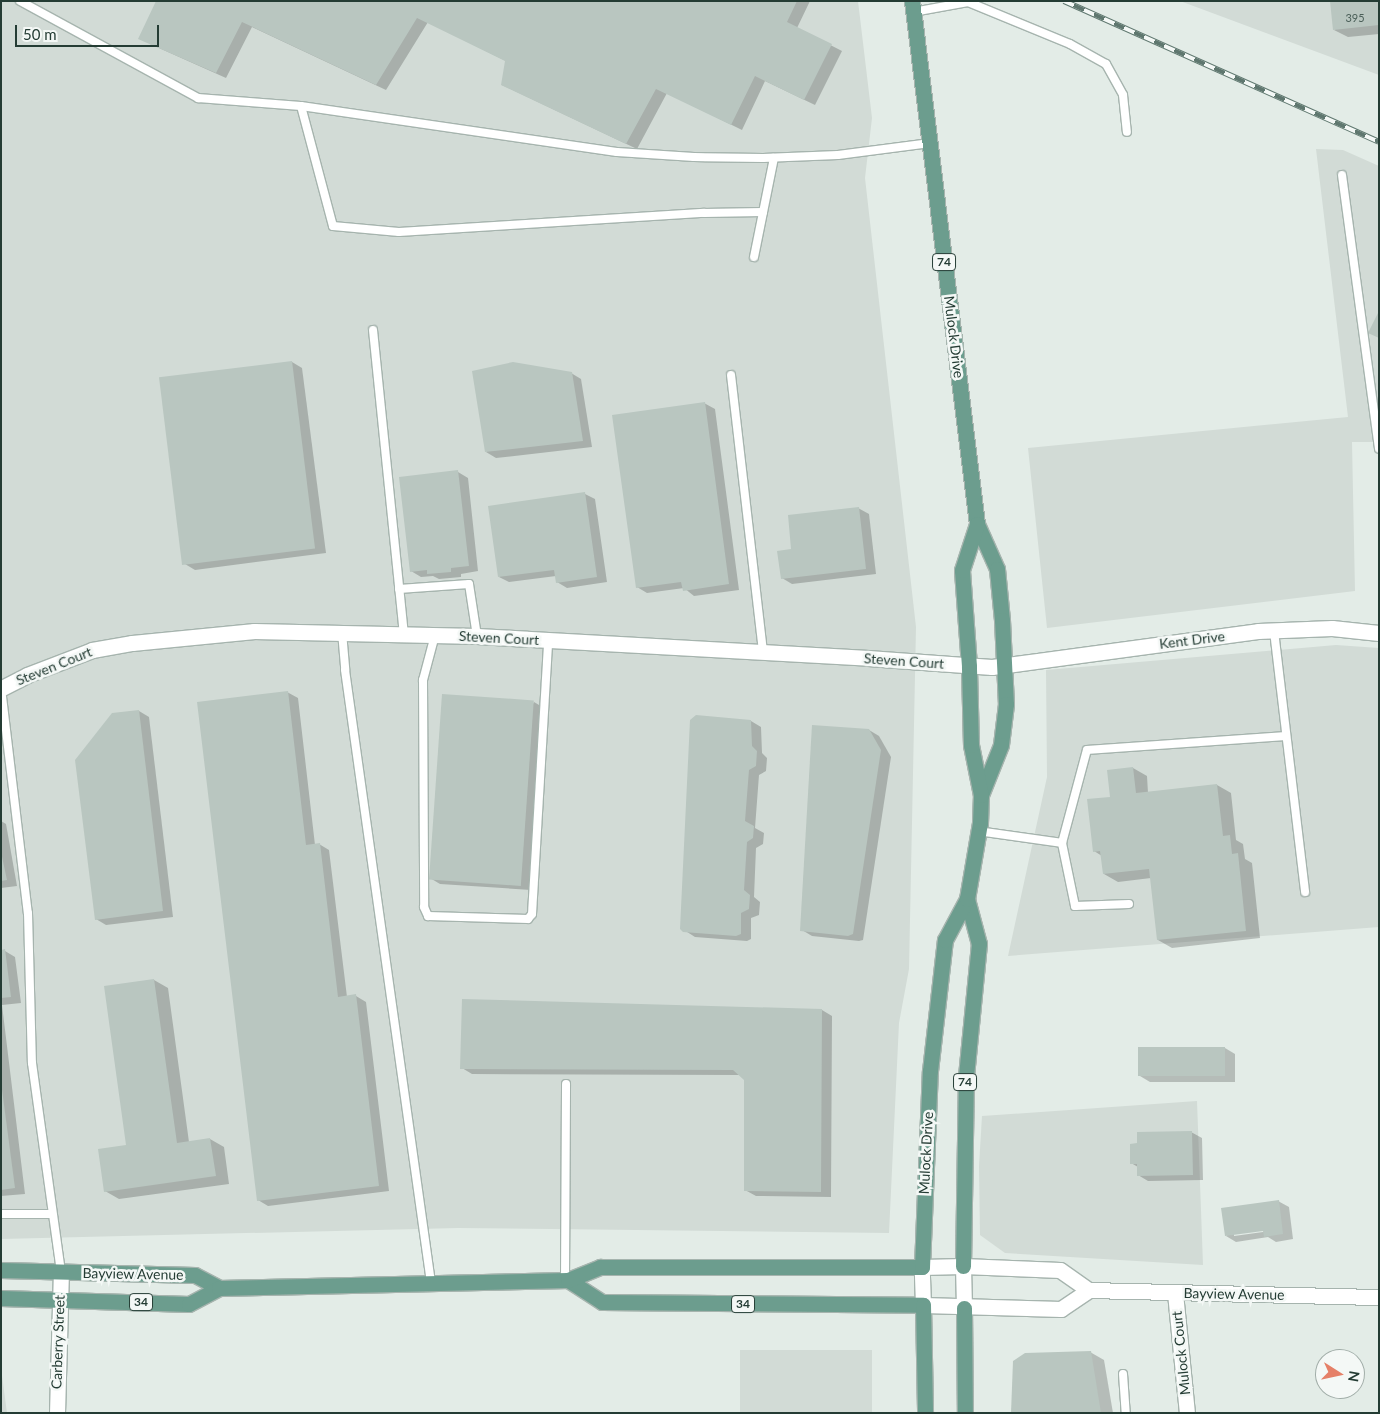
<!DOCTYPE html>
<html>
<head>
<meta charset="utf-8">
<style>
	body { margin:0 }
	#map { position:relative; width:1380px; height:1414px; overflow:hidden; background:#e3ece7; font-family:Lato,sans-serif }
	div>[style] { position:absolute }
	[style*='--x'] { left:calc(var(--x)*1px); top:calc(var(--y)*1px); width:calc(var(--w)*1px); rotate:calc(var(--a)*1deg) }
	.built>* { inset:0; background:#d2dbd6; transform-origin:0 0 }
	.shadow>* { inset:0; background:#0003 }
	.building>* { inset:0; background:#b9c6c0; transform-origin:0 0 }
	.roads { filter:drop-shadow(1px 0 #a6b4ae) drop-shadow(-1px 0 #a6b4ae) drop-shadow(0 1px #a6b4ae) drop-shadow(0 -1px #a6b4ae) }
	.lane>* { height:8px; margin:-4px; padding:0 4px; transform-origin:4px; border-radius:4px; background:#fff }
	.street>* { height:15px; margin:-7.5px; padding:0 7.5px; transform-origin:7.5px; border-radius:7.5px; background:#fff }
	.secondary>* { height:15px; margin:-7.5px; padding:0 7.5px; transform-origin:7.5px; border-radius:7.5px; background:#fff }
	.primary>* { height:15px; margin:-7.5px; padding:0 7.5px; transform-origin:7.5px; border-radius:7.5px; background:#6c9d8e }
	.rail>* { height:5.5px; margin-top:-2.75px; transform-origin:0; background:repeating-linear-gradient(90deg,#f4f8f6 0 11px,#5f776f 0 22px); box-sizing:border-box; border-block:1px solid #5f776f }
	span { translate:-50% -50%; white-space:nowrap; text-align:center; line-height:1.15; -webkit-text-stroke:5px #f4f8f6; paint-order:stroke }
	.number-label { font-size:11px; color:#495e57 }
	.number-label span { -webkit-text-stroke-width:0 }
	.shield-label span { padding:1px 4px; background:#f4f8f6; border:1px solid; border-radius:4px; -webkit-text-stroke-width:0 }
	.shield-label { font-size:12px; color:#243c34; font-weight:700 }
	.street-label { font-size:14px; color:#243c34 }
	.frame { position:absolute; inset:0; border:2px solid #243c34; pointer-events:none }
	.north { position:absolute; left:1315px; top:1349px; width:50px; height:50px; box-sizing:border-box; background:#f4f8f6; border:1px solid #a1ada8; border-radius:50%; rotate:100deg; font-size:14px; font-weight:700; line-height:20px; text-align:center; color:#243c34 }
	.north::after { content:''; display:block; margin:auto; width:18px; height:22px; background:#e58068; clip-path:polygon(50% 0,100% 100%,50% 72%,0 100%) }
	.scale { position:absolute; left:15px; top:25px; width:144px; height:22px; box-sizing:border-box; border:2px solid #243c34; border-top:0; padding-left:6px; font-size:15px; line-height:18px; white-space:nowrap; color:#243c34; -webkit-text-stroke:4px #f4f8f6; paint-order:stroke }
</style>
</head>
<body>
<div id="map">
	<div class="built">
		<i style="clip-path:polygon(1px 1px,858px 1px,872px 118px,865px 178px,916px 627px,909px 969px,899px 1023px,889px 1233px,458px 1228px,1px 1239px)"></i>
		<i style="clip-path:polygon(1180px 1px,1379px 1px,1379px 75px)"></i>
		<i style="clip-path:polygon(1316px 149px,1343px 150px,1379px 166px,1379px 442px,1352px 442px,1355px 591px,1047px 628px,1028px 448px,1348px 417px)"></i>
		<i style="clip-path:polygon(1336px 645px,1379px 648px,1379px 927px,1008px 956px,1047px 777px,1046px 670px)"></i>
		<i style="clip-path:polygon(1197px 1101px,1203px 1265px,1005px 1253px,980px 1235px,979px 1166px,982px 1116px)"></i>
		<i style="left:872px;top:1350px;width:63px;height:132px;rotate:90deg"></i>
		<i style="clip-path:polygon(1px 1368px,7px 1413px,1px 1413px)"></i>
	</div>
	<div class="shadow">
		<i style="clip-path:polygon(157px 1px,810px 1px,797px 28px,842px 51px,815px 105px,765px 81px,742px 130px,667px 93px,637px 149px,502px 85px,506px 61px,428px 22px,386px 90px,252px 27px,226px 78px,150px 44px)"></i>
		<i style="clip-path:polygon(1379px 1px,1379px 34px,1348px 37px,1334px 30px)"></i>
		<i style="clip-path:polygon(292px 362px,302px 368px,326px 553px,195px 570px,185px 564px,161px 379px)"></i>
		<i style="clip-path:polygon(571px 373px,581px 379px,592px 447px,496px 458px,486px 452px)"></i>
		<i style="clip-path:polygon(704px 403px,715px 409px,739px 590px,694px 596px,684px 588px,647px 593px,637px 587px)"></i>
		<i style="clip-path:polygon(458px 472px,468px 478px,478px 571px,461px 574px,461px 577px,439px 579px,433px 576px,421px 577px,411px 571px)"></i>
		<i style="clip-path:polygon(585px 494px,595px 499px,607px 582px,567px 588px,557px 582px,556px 576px,509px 582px,499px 577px)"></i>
		<i style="clip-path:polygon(858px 508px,869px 514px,876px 574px,792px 584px,782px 578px,793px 550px)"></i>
		<i style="clip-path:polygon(287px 692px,298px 698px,315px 845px,319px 844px,329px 850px,347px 997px,356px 996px,366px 1002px,389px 1191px,268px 1206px,258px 1200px)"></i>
		<i style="clip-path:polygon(534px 702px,544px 708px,531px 890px,440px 884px,430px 878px)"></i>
		<i style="clip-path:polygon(139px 711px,149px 717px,173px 917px,106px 925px,96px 919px)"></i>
		<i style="clip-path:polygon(751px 721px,761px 727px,762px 753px,767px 758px,766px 771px,759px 775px,755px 828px,764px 833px,763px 844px,756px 848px,754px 897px,760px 902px,759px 915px,751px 918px,751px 939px,747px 941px,695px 937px,684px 930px)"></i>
		<i style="clip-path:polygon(869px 730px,879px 736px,891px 757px,863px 940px,859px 941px,812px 936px,802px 930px)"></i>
		<i style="clip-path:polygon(1133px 768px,1147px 776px,1148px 793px,1217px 785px,1231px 793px,1236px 840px,1243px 844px,1245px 859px,1252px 863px,1260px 938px,1172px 948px,1158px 940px,1151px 878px,1118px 882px,1104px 874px,1102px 856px,1094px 851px,1111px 798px)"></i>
		<i style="clip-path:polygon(1px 821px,6px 824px,17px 886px,1px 888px)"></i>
		<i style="clip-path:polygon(1px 951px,5px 951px,15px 957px,21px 1003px,2px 1005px,25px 1194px,1px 1196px)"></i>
		<i style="clip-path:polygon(154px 980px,168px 988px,189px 1142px,210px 1139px,224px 1147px,229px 1184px,119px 1199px,105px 1191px,128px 1146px)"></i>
		<i style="clip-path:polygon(463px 1000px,822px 1010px,832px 1016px,831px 1197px,756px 1196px,745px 1190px,745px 1079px,741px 1075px,472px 1074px,462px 1068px)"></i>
		<i style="clip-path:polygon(1225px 1048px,1235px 1054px,1235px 1082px,1150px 1082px,1140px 1076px)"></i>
		<i style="clip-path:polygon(1191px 1132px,1202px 1138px,1203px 1180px,1148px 1181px,1138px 1175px,1138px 1167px,1131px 1163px)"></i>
		<i style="clip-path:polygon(evenodd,1278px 1201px,1289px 1207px,1293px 1239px,1276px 1242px,1268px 1237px,1236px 1242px,1226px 1236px,1278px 1201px,1269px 1229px,1270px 1231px,1234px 1236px,1234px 1234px,1269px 1229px)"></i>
		<i style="clip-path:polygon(1090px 1352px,1104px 1360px,1113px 1413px,1012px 1413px)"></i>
	</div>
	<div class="building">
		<i style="clip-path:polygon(156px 1px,797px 1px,787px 22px,832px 44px,804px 100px,755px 76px,731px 125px,656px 89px,626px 144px,501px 85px,505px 61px,417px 18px,376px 85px,242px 22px,216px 73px,138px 39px)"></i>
		<i style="clip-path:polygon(1330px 1px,1379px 1px,1379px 25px,1333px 30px)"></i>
		<i style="clip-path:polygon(1379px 311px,1379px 338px,1368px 333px)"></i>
		<i style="left:292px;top:361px;width:189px;height:134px;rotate:83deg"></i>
		<i style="clip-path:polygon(513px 362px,572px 372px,583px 441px,485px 452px,472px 371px)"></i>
		<i style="clip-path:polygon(705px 402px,729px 584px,683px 591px,681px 582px,636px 588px,612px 415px)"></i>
		<i style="clip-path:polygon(458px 470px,469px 566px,451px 568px,451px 572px,427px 574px,427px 570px,410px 572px,399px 477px)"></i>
		<i style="clip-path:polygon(585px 492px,597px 577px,556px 583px,554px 570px,498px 577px,488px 506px)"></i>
		<i style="clip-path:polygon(859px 507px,866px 569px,781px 579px,777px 551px,791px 549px,788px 515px)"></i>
		<i style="clip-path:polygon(288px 691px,306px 845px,320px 843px,338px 997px,356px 994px,379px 1186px,257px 1201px,197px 702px)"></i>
		<i style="left:442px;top:694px;width:92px;height:186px;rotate:4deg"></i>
		<i style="clip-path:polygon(139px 710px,163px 911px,95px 920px,75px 760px,112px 713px)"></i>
		<i style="clip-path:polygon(696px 715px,751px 720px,752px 746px,757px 751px,756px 766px,749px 770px,745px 821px,754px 826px,753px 838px,747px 842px,744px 890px,750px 895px,749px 909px,741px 913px,741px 934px,736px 936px,683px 932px,680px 929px,690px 720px)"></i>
		<i style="clip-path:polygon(812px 725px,869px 729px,881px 750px,853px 934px,848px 936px,800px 931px)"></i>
		<i style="clip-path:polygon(1133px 767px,1136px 793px,1217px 784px,1223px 836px,1230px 835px,1232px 854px,1238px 853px,1246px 931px,1157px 940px,1149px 869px,1103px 874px,1100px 851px,1093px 852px,1087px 799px,1110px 797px,1107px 770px)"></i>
		<i style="clip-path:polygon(1px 852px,7px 880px,1px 881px)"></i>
		<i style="clip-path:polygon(5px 949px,11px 997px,1px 998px,1px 950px)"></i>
		<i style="clip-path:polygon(154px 979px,177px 1143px,210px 1138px,216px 1176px,104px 1192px,98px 1149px,126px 1145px,104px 986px)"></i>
		<i style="clip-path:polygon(462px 999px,822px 1009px,821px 1192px,744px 1191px,744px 1080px,733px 1070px,460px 1069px)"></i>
		<i style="left:1138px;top:1047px;width:87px;height:29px"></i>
		<i style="clip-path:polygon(1px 1082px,15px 1188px,1px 1190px)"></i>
		<i style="clip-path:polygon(1192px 1131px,1193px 1175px,1137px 1176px,1137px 1164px,1130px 1164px,1130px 1144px,1137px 1143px,1137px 1132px)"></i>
		<i style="clip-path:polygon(1279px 1200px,1283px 1234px,1264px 1237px,1263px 1231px,1225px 1236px,1221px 1208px)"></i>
		<i style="clip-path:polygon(1091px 1351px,1101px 1413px,1011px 1413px,1013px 1361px,1025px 1353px)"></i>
	</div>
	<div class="roads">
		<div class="lane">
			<i style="--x:20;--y:1;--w:203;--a:28.6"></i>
			<i style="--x:198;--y:98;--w:103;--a:4.4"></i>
			<i style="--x:301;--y:106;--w:319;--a:8.3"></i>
			<i style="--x:617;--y:152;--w:77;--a:3.7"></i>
			<i style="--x:694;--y:157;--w:69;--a:0.8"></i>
			<i style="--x:763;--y:158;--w:75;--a:-2.3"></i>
			<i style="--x:838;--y:155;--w:93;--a:-7.4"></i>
			<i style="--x:913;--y:12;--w:56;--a:-10.3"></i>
			<i style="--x:968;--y:2;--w:110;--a:22.4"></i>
			<i style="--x:1070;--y:44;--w:41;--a:29.1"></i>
			<i style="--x:1106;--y:64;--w:35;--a:61"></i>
			<i style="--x:1123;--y:95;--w:37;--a:84"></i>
			<i style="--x:301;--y:106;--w:124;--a:75.1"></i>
			<i style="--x:333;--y:226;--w:66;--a:5.2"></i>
			<i style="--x:399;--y:232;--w:306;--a:-3.6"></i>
			<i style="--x:704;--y:213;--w:59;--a:-1"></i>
			<i style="--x:1342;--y:175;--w:276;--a:82.3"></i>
			<i style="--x:754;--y:257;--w:101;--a:-78.6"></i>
			<i style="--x:373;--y:330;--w:307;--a:84.2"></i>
			<i style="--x:731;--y:375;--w:280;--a:83.4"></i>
			<i style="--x:399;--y:589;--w:70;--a:-4.1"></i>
			<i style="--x:469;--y:584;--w:53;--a:81.3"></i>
			<i style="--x:1274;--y:631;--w:263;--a:83.2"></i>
			<i style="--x:342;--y:632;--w:38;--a:85"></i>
			<i style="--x:345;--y:670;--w:619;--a:82.01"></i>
			<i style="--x:435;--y:635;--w:47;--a:104.9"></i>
			<i style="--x:423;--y:680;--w:227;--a:89.7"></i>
			<i style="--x:424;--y:907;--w:10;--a:66"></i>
			<i style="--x:428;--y:916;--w:100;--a:1.7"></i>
			<i style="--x:528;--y:919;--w:6;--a:-51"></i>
			<i style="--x:532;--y:914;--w:273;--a:-86.6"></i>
			<i style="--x:1;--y:688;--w:227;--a:83.2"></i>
			<i style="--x:28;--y:913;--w:150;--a:88.5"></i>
			<i style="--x:32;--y:1063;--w:211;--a:82.1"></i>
			<i style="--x:978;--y:831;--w:85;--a:8.1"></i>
			<i style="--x:1129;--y:904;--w:54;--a:177.9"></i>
			<i style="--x:1075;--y:906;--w:64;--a:-101.7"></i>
			<i style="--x:1062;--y:843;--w:96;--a:-75"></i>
			<i style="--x:1087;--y:750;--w:199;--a:-4"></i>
			<i style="--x:1;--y:1214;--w:51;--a:0"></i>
			<i style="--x:565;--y:1281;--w:197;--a:-89.7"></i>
			<i style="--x:1123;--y:1374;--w:39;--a:86"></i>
		</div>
		<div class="street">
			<i style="--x:2;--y:688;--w:28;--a:-27"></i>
			<i style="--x:27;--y:675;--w:70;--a:-21"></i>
			<i style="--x:92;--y:650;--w:41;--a:-9.9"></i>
			<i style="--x:132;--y:643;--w:123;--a:-5.6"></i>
			<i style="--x:254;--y:631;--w:223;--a:1.3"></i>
			<i style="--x:477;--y:636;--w:392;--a:3.2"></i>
			<i style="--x:868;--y:658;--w:124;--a:4.2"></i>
			<i style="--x:992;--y:667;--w:268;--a:-7.7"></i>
			<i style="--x:1258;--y:631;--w:74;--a:-2.3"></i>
			<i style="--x:1332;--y:628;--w:47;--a:6.1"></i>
			<i style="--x:1175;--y:1293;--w:121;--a:84.3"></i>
			<i style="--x:57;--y:1413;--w:141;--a:-88.4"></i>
		</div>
		<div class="secondary">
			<i style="--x:963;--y:1266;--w:42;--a:88.6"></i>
			<i style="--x:1089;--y:1290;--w:34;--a:146"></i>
			<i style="--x:1061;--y:1309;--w:138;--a:-178.3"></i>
			<i style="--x:923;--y:1305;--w:38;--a:-92"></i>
			<i style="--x:922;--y:1267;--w:41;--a:-1.4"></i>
			<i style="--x:963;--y:1266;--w:97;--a:2.4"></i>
			<i style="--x:1060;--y:1270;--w:35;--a:35"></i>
			<i style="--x:1089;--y:1290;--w:290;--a:1.4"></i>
		</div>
		<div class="primary">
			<i style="--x:912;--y:1;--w:527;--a:82.92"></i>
			<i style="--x:977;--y:524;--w:49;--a:66"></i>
			<i style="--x:997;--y:569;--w:51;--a:84.4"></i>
			<i style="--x:1002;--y:620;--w:84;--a:87.3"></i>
			<i style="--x:1006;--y:704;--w:41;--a:97"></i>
			<i style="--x:1001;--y:745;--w:54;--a:111.8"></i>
			<i style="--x:963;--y:1266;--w:190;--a:-89.1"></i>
			<i style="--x:966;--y:1076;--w:133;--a:-84.4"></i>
			<i style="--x:979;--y:944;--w:47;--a:-104.9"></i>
			<i style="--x:1;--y:1270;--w:194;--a:1.5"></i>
			<i style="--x:195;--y:1275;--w:27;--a:28"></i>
			<i style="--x:568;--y:1280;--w:40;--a:32.9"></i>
			<i style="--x:602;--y:1302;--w:321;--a:0.5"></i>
			<i style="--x:923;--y:1305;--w:108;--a:88.9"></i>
			<i style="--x:1;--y:1298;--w:188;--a:1.8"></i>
			<i style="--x:189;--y:1304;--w:34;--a:-28"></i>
			<i style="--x:219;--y:1288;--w:349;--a:-1.3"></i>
			<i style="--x:568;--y:1280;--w:35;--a:-22"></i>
			<i style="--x:600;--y:1267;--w:322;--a:0"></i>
			<i style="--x:922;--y:1267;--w:196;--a:-87.7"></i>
			<i style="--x:930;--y:1071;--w:132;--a:-83.5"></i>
			<i style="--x:945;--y:940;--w:47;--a:-61.8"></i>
			<i style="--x:967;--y:899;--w:77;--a:-80.3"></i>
			<i style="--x:980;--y:823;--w:28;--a:-88"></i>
			<i style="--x:981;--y:795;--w:51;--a:-101.3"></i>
			<i style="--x:971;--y:745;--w:79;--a:-91.5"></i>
			<i style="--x:969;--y:666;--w:96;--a:-94.2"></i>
			<i style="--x:962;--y:570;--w:48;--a:-71.9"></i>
			<i style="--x:964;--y:1308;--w:105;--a:89.5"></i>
		</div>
	</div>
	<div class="rail">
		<i style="--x:1064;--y:1;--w:345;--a:24.1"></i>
	</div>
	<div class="number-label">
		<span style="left:1355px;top:18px">395</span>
	</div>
	<div class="shield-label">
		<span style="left:944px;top:262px">74</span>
		<span style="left:965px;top:1082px">74</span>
		<span style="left:141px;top:1302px">34</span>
		<span style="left:743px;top:1304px">34</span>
	</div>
	<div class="street-label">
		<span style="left:954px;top:337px;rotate:83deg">Mulock Drive</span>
		<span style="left:499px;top:638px;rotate:3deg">Steven Court</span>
		<span style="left:1192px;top:640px;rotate:-7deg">Kent Drive</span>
		<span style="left:904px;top:661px;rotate:4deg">Steven Court</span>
		<span style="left:54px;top:666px;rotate:-22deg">Steven Court</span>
		<span style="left:926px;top:1153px;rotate:-87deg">Mulock Drive</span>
		<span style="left:133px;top:1274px;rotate:1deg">Bayview Avenue</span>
		<span style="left:1234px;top:1294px;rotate:1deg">Bayview Avenue</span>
		<span style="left:58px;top:1342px;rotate:-88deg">Carberry Street</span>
		<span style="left:1181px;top:1353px;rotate:-96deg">Mulock Court</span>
	</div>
	<div class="frame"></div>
	<div class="north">N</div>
	<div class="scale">50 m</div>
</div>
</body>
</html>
